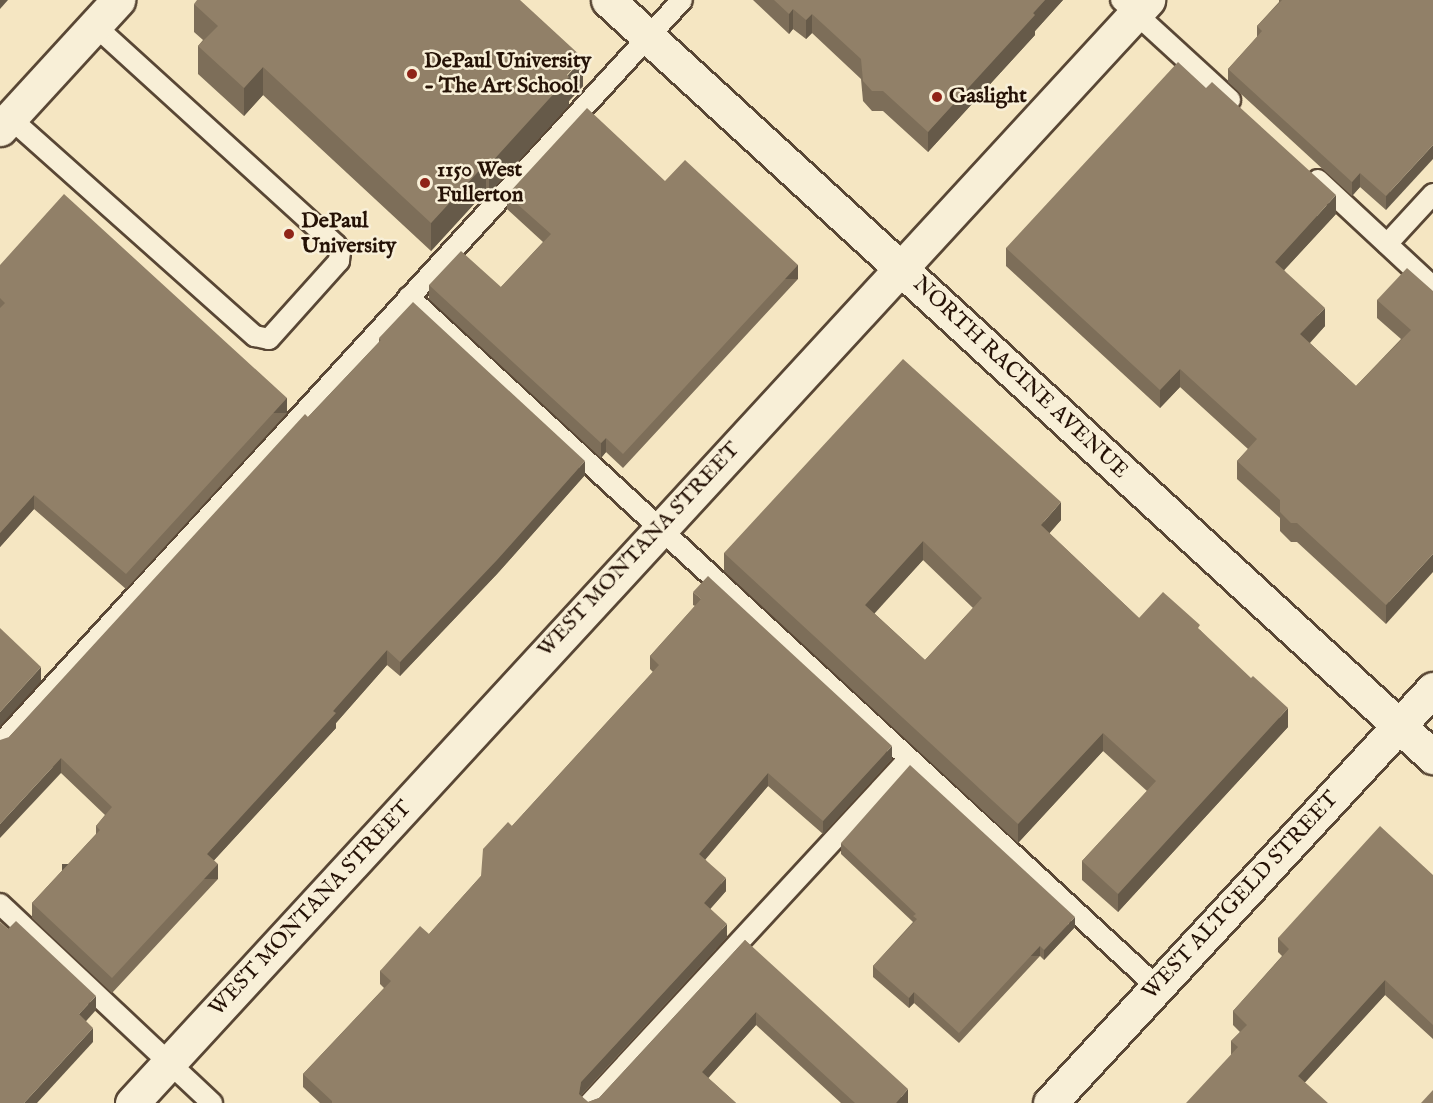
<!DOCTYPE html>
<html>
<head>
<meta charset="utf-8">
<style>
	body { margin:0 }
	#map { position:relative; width:1433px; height:1103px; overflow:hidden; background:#f5e6c2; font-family:"IM FELL English",serif }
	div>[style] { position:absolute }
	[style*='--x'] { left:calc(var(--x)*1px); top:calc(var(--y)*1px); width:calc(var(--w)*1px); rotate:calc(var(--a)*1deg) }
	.roads { filter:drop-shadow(2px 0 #594735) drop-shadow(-2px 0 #594735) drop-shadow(0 2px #594735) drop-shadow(0 -2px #594735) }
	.lane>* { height:20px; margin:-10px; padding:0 10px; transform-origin:10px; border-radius:10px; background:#f8efd7 }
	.street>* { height:33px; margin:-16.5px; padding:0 16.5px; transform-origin:16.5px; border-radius:16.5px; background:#f8efd7 }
	.secondary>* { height:33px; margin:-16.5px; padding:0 16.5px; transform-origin:16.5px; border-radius:16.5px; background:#f8efd7 }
	.wall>* { inset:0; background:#7d6e59 }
	.shaded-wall>* { inset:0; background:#665a49; transform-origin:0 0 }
	.building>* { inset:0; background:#918068 }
	.dots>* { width:16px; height:16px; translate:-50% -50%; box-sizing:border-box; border:3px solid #f8efd7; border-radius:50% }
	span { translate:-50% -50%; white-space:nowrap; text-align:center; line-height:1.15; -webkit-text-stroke:5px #f8efd7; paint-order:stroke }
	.poi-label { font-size:22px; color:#251206; font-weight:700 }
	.left { translate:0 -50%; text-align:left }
	.street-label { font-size:22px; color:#251206 }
</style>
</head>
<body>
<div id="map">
	<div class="roads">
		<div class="lane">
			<i style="--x:1121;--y:0;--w:148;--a:42.5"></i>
			<i style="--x:10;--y:118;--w:328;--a:41.7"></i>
			<i style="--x:255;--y:336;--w:14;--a:12"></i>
			<i style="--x:269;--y:339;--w:105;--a:-48.1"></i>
			<i style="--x:339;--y:261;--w:9;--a:-84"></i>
			<i style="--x:340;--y:252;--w:8;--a:-120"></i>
			<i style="--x:336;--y:245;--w:326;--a:-137.7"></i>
			<i style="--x:1318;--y:180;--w:157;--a:42.9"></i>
			<i style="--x:1387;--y:244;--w:68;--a:-47.4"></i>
			<i style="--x:409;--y:297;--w:1018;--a:42.69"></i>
			<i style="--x:0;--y:744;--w:1009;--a:-47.49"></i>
			<i style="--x:0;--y:904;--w:291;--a:43.2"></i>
			<i style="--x:590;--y:1103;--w:469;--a:-47.2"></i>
		</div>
		<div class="street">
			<i style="--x:132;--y:1103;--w:1500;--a:-47.35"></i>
			<i style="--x:1050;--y:1103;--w:564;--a:-47.23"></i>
		</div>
		<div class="secondary">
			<i style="--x:608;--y:0;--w:1120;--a:42.54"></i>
			<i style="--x:0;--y:129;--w:175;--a:-47.5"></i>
		</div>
	</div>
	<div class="wall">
		<i style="clip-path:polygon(753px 0,1063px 0,1035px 31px,1035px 35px,928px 152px,883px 111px,872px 111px,863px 101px,861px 79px,812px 33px,806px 39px,793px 29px,789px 34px)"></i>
		<i style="clip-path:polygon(1279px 0,1433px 0,1386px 210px,1360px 187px,1352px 196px,1228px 82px,1228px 69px,1257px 37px,1257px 26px,1279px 2px)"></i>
		<i style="clip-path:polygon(194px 4px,583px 86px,569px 101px,569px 105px,489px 193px,486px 191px,431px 251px,263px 95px,244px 116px,198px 74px,198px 46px,203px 40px,194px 32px)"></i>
		<i style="clip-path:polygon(665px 181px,798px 279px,623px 468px,606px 452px,601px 458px,429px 299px,429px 285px,501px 287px,543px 242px,507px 209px,507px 195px)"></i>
		<i style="clip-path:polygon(1336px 214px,1284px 270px,1325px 326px,1310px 343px,1356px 386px,1401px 339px,1377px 318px,1377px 300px,1433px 291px,1386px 624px,1297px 542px,1291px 542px,1280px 531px,1280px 518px,1237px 479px,1237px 461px,1248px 449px,1180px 387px,1160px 408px,1006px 266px,1006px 248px)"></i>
		<i style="clip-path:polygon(0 265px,287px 413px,126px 589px,34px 509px,0 547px)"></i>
		<i style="clip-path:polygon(379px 338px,585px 475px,497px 574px,400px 676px,387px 665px,336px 723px,336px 728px,214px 860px,218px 879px,112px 993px,32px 918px,32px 903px,96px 834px,96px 826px,105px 815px,61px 773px,9px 737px,308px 417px,379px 342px)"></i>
		<i style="clip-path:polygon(evenodd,1061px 520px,1049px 533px,1139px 618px,1200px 630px,1288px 727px,1118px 912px,1082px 880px,1082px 861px,1147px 791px,1103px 751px,1018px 843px,724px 571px,724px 553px,1061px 520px,923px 560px,973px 608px,925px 660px,874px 613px,923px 560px)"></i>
		<i style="clip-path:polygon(693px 592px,892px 759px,823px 834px,768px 786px,705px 859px,726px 891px,710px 909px,727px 937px,581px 1096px,588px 1102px,599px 1098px,745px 940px,907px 1103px,841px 1103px,756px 1025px,708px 1078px,736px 1103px,320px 1103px,303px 1087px,303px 1074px,384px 988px,380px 984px,380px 971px,429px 934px,481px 876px,512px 826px,653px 672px,650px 669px,650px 656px,695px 606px,693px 605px)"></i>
		<i style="clip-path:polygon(841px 843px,1075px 927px,1044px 960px,1040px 956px,959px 1043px,914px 1003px,909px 1008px,873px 977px,873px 966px,913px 922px,841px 854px)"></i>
		<i style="clip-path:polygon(1433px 875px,1433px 1039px,1385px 995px,1305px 1082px,1231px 1055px,1231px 1041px,1240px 1032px,1233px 1025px,1233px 1011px,1282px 956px,1278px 952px,1278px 938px)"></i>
	</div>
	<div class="shaded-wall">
		<i style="clip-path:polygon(0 0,8px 0,0 9px)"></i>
		<i style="clip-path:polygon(1045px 0,1063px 0,1035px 31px,1035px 35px,928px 152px,928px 132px)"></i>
		<i style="clip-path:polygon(793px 9px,793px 29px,789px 34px,789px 14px)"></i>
		<i style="clip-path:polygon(812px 14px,812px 33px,806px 39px,806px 20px)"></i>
		<i style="clip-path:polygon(583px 58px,583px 86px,569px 101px,569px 105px,489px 193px,489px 165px)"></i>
		<i style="clip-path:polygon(263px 67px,263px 95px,244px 116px,244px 88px)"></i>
		<i style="clip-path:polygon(1433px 145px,1433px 159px,1386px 210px,1386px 196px)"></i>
		<i style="clip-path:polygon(486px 163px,486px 191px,431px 251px,431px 223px)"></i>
		<i style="clip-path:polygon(1360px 173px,1360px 187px,1352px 196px,1352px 182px)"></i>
		<i style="clip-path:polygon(1336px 195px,1336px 214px,1275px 280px,1275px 262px)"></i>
		<i style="left:798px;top:265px;width:14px;height:258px;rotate:90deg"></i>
		<i style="clip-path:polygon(1325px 308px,1325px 326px,1300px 353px,1300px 334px)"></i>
		<i style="clip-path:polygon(1180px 369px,1180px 387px,1160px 408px,1160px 390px)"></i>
		<i style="left:287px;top:398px;width:15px;height:239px;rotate:90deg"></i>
		<i style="clip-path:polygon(606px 438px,606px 452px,601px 458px,601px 443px)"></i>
		<i style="clip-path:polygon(585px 461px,585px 475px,497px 574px,400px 676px,400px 662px)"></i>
		<i style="clip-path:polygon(34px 495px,34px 509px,0 547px,0 533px)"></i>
		<i style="clip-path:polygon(1061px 502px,1061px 520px,1041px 543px,1041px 525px)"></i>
		<i style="clip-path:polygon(923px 541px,923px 560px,865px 624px,865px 605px)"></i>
		<i style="clip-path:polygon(1433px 554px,1433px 572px,1386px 624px,1386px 605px)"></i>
		<i style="clip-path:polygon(387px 650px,387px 665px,336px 723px,336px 728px,207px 868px,207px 854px)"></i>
		<i style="clip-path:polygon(41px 667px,41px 681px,0 726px,0 712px)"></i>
		<i style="clip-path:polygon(1288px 708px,1288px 727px,1118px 912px,1118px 894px)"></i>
		<i style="clip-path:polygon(1103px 733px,1103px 751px,1018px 843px,1018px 824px)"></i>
		<i style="clip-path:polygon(892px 746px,892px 759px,823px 834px,823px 821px)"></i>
		<i style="clip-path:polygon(61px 758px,61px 773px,0 838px,0 824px)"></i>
		<i style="clip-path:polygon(768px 773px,768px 786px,699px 867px,699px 854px)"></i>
		<i style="left:218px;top:864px;width:15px;height:156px;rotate:90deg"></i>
		<i style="clip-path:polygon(726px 878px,726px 891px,704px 916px,704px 903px)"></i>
		<i style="clip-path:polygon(1075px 917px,1075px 927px,1044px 960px,1044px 950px)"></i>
		<i style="clip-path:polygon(727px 924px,727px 937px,581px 1095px,580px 1103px,579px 1094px,581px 1082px)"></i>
		<i style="left:1040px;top:946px;width:10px;height:119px;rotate:90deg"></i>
		<i style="clip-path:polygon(1385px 980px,1385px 995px,1298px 1090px,1298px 1076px)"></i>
		<i style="clip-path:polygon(914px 992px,914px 1003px,909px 1008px,909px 998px)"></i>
		<i style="clip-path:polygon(96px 996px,96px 1010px,79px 1029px,79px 1014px)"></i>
		<i style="clip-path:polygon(756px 1012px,756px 1025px,702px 1085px,702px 1072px)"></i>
		<i style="clip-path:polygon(93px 1028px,93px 1042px,37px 1103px,24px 1103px)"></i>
		<i style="clip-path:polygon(908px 1089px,908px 1103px,896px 1103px)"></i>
	</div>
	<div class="building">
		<i style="clip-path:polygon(197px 0,520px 0,583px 58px,567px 75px,569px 77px,489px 165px,486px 163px,431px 223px,263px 67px,244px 88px,198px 46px,218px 26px,194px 4px)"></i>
		<i style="clip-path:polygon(774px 0,1045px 0,1033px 13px,1035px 15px,928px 132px,883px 91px,872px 91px,863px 81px,861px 59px,812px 14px,806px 20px,793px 9px,789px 14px)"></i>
		<i style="clip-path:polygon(1282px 0,1433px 0,1433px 145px,1386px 196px,1360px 173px,1352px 182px,1228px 69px,1262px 31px,1257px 26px)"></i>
		<i style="clip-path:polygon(1178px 62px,1206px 88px,1212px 82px,1336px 195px,1275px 262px,1325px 308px,1300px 334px,1356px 386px,1411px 330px,1377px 300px,1407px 268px,1433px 291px,1433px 554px,1386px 605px,1297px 523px,1291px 523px,1280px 512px,1280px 500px,1237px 461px,1257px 439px,1180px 369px,1160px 390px,1006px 248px)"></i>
		<i style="clip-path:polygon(587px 108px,665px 181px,685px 160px,798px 265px,623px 454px,606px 438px,601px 443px,429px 285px,461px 251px,501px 287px,551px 234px,507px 195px)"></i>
		<i style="clip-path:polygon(64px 194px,287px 398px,126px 574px,34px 495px,0 533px,0 308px,5px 303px,0 298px,0 265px)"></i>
		<i style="clip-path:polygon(413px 302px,585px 461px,497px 560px,400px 662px,387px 650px,333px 711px,336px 713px,207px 854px,218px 864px,112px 978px,32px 903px,100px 830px,96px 826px,112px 807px,61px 758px,0 824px,0 740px,9px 737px,305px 414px,308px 417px,381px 340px,379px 338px)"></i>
		<i style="clip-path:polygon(evenodd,903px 359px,1061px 502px,1041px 525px,1139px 618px,1163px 592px,1200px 625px,1198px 628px,1251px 678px,1253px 676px,1288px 708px,1118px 894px,1082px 861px,1156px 781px,1103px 733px,1018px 824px,724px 553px,903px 359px,923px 541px,982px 598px,925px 660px,865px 605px,923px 541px)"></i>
		<i style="clip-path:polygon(708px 576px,892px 746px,823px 821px,768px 773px,699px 854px,726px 878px,704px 903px,727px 924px,581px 1082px,579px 1094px,588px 1102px,599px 1098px,745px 940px,908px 1089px,896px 1103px,855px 1103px,756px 1012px,702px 1072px,736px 1103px,332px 1103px,332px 1101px,303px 1074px,391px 981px,380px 971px,420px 926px,429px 934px,481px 876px,483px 849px,508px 822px,512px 826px,659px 665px,650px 656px,701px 599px,693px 592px)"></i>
		<i style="clip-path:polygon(0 628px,41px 667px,0 712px)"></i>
		<i style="clip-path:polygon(910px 765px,1075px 917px,1044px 950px,1040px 946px,959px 1033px,914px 992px,909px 998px,873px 966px,917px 919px,913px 916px,916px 914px,841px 843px)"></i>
		<i style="clip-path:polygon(1380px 826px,1433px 875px,1433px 1025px,1385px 980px,1298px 1076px,1328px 1103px,1186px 1103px,1238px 1047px,1231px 1041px,1247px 1025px,1233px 1011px,1289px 949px,1278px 938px)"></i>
		<i style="clip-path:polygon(16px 921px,96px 996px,79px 1014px,93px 1028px,24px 1103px,0 1103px,0 922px,8px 929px)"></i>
		<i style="clip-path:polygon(1433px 1090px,1433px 1103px,1421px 1103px)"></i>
	</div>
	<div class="dots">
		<i style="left:412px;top:74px;background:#8f2418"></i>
		<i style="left:937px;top:97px;background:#8f2418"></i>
		<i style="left:425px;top:183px;background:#8f2418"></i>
		<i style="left:289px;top:234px;background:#8f2418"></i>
	</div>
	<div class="poi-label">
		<span class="left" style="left:424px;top:74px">DePaul University<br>- The Art School</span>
		<span class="left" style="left:949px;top:97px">Gaslight</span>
		<span class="left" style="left:437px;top:183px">1150 West<br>Fullerton</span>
		<span class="left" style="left:301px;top:234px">DePaul<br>University</span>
	</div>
	<div class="street-label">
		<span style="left:1020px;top:378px;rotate:43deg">NORTH RACINE AVENUE</span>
		<span style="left:639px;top:550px;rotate:-47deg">WEST MONTANA STREET</span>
		<span style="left:1241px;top:896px;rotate:-47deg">WEST ALTGELD STREET</span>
		<span style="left:311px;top:909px;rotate:-47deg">WEST MONTANA STREET</span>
	</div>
</div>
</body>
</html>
